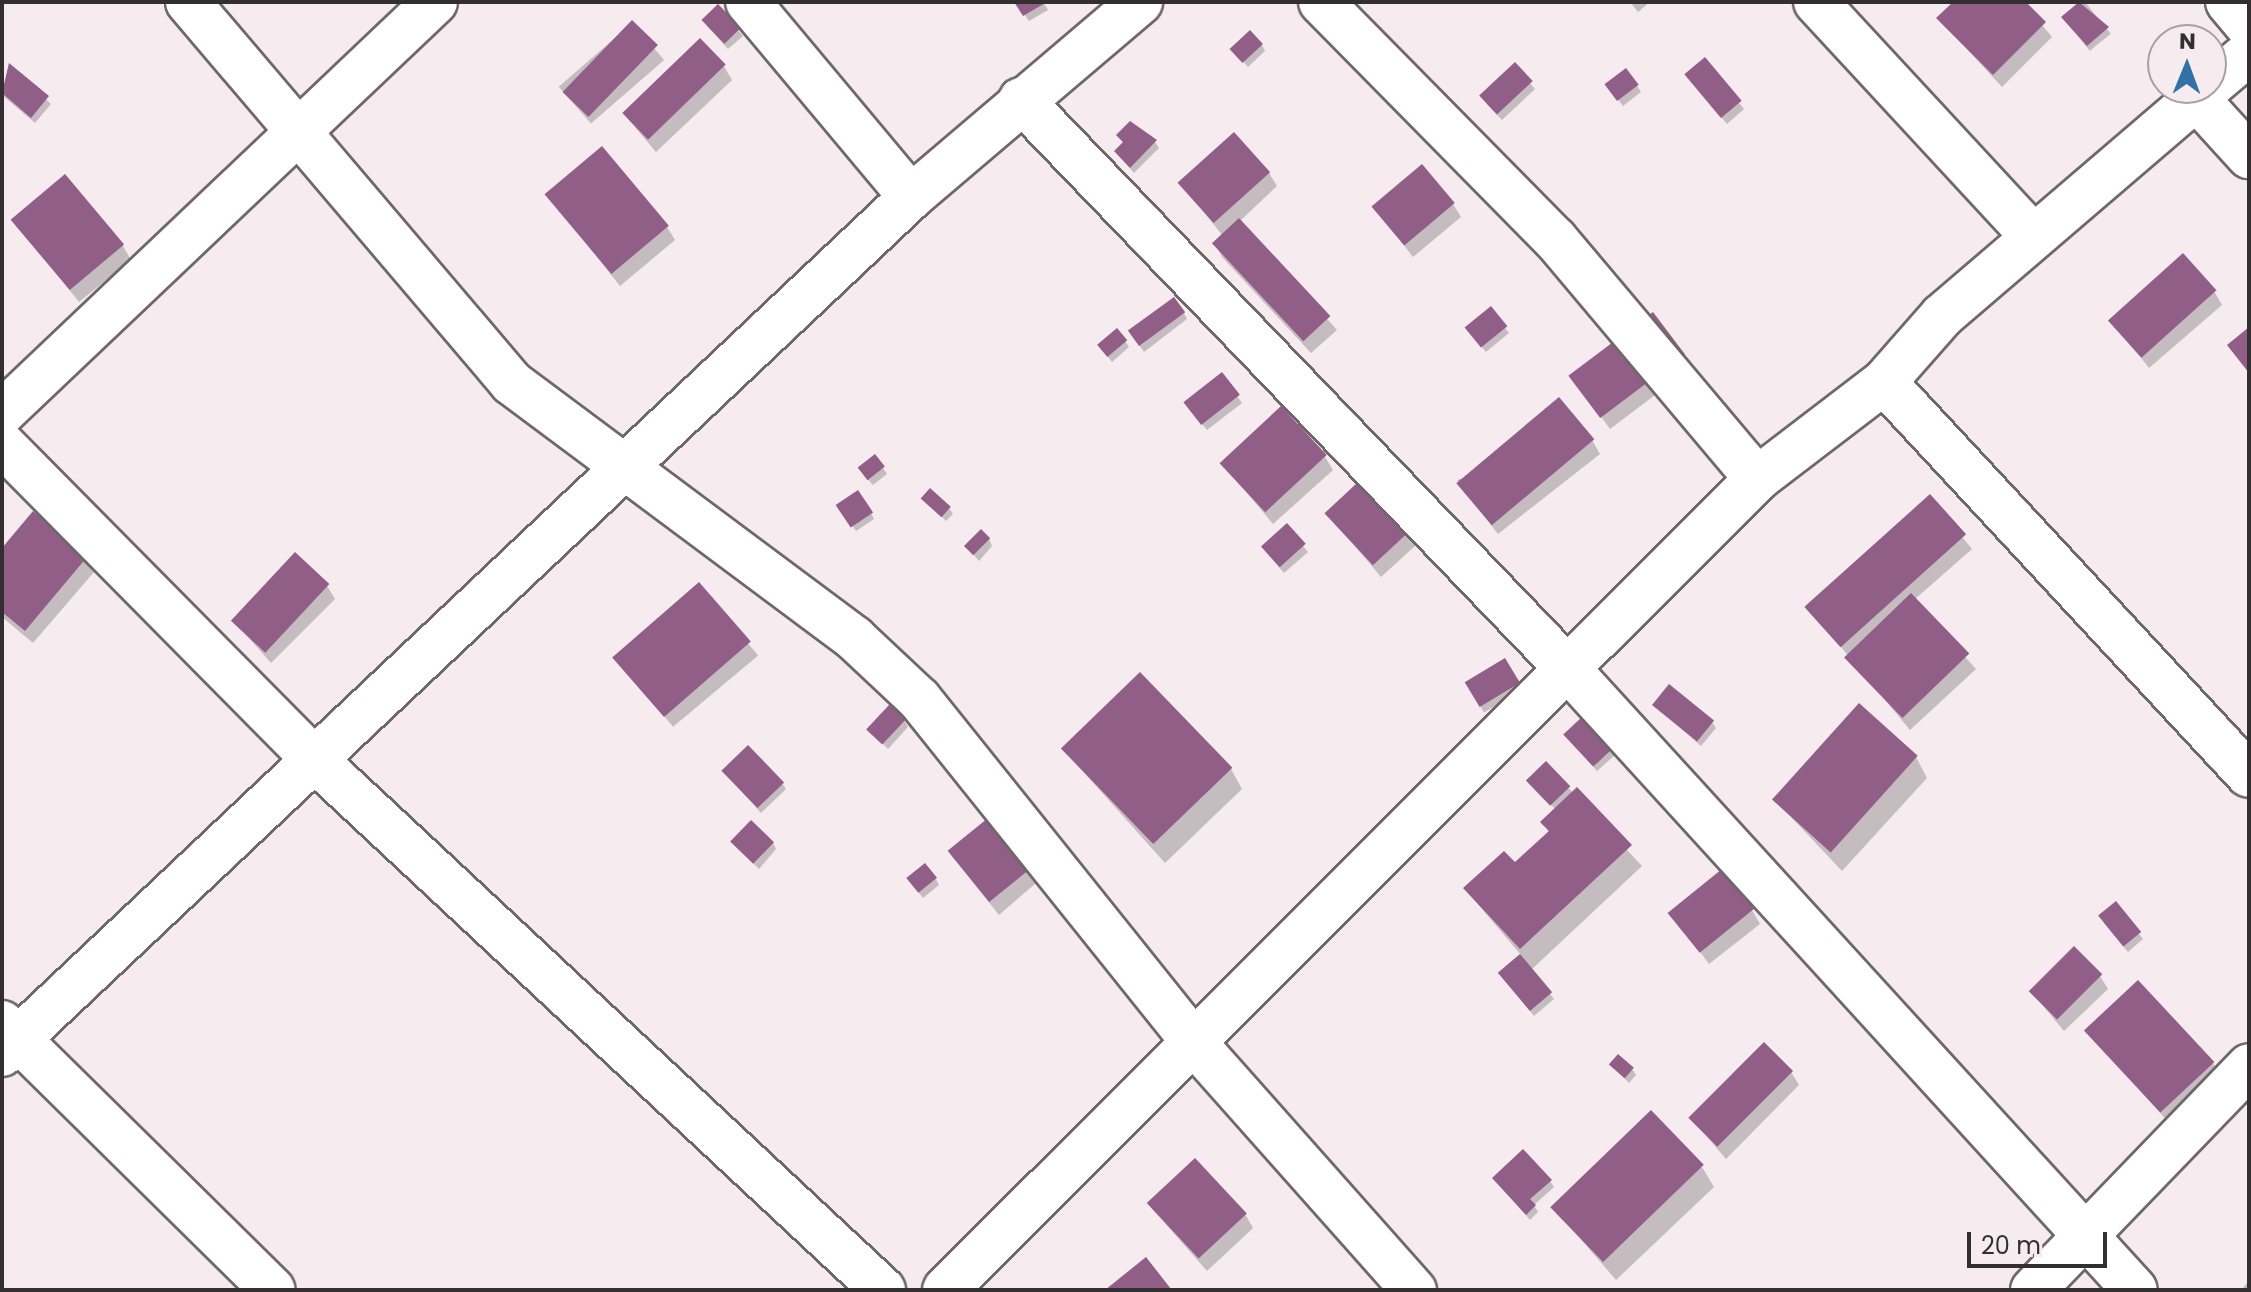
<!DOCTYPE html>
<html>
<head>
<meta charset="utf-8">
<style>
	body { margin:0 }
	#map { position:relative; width:2251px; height:1292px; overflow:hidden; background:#f6ebee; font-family:Poppins,sans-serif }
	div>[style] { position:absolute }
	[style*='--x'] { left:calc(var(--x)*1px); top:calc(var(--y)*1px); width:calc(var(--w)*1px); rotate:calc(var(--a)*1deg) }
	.shadow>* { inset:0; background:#0003; transform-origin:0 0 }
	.building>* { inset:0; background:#915e87; transform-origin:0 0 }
	.roads { filter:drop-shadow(2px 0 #70676a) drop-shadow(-2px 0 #70676a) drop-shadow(0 2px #70676a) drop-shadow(0 -2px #70676a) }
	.minor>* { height:44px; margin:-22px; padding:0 22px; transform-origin:22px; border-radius:22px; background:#fff }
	span { translate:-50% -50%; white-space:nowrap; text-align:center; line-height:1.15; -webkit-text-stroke:8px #f6ebee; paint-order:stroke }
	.frame { position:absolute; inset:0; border:4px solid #332f30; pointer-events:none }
	.north { position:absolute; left:2147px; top:24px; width:80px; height:80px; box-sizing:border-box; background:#f6ebee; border:2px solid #a8a0a2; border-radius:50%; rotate:1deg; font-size:22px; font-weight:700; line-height:32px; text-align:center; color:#332f30 }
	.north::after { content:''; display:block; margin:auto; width:28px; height:36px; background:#3072a8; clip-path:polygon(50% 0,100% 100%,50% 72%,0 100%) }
	.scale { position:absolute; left:1967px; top:1232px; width:140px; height:36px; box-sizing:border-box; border:4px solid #332f30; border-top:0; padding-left:10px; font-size:24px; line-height:28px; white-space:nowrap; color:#332f30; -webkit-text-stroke:6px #f6ebee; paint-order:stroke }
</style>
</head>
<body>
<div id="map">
	<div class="shadow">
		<i style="clip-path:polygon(1016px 2px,1043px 2px,1048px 10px,1029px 21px)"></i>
		<i style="clip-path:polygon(1630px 2px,1650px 2px,1638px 12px)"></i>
		<i style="clip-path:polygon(1955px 2px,2023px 2px,2052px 37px,2002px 87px,1939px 19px)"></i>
		<i style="left:2085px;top:2px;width:41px;height:27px;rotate:51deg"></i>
		<i style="clip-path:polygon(718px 7px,743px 36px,728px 49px,707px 26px)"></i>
		<i style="left:632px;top:23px;width:49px;height:97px;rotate:49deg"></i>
		<i style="clip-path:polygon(1262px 45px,1265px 51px,1248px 67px,1233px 50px)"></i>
		<i style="clip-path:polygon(1704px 60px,1744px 109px,1727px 124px,1691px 81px)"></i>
		<i style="clip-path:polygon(9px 65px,51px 104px,35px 123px,2px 95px)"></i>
		<i style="clip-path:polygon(1515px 65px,1535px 89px,1502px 120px,1485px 102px)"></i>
		<i style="clip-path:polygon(724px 66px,732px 80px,656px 152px,623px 113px)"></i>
		<i style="clip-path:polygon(1637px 86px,1641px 92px,1623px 106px,1611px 90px)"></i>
		<i style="clip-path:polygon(1118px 135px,1155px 142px,1159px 148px,1134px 173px,1116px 152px,1124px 144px)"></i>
		<i style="clip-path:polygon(1269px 173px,1277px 186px,1240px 221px,1337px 330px,1311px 353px,1222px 257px,1215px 243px,1223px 236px,1181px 184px)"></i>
		<i style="clip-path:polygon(547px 194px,667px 227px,675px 240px,620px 286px)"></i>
		<i style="clip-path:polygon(1453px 204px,1461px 217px,1413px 257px,1374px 206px)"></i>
		<i style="clip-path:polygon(13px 219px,123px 246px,131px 260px,79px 302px)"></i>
		<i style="clip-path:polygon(2214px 291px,2222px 305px,2149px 368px,2110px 319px)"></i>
		<i style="clip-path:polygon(1491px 309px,1509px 333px,1486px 352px,1471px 334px)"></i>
		<i style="clip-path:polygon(1184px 313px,1187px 319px,1144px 352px,1134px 338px)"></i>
		<i style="clip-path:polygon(1125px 341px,1129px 347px,1112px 362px,1104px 352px)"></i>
		<i style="clip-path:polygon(1683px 355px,1691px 368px,1610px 429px,1572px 376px)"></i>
		<i style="clip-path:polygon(1222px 375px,1242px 403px,1207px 430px,1190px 409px)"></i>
		<i style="clip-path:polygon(1592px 440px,1600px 454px,1498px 534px,1457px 480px)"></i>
		<i style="clip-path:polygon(1325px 457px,1333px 470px,1273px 524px,1221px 462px)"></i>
		<i style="clip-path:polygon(883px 468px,887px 474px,873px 485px,864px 475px)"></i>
		<i style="clip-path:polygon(1929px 496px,1972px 549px,1914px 600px,1976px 669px,1910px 730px,1806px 605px)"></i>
		<i style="clip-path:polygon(924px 499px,949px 508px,953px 514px,946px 521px)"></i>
		<i style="clip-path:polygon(843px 511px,871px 513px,874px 519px,856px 531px)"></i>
		<i style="clip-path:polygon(1327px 513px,1426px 536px,1381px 577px)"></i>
		<i style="clip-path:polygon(1287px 526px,1308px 552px,1284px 573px,1266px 552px)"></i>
		<i style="clip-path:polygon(989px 539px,992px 546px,979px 561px,967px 547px)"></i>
		<i style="clip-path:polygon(2px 551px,86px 558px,94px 572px,33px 643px,2px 617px)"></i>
		<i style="left:699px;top:585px;width:92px;height:111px;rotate:50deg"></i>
		<i style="clip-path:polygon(327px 586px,335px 599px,271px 663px,232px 619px)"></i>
		<i style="left:1505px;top:661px;width:34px;height:44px;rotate:60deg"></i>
		<i style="clip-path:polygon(1654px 705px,1712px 722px,1716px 728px,1701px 746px)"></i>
		<i style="clip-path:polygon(904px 720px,908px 727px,888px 749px,870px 730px)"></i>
		<i style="clip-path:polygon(1569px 740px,1611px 749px,1615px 755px,1597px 771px)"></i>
		<i style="clip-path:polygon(1062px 748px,1231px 769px,1242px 789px,1165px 863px)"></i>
		<i style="clip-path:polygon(1916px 757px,1927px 778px,1842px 871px,1773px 798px)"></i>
		<i style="clip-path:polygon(1546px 764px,1642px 866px,1531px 970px,1554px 999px,1534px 1016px,1500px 973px,1521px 955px,1465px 889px,1515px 865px,1549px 833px,1543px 822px,1556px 810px,1529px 781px)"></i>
		<i style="clip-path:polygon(724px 772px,782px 783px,786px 789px,761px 813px)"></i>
		<i style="clip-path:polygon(733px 843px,773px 843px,776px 849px,759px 869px)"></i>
		<i style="clip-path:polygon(950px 853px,1029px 870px,1036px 883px,999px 915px)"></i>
		<i style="clip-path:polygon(936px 879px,939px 885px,923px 898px,913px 885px)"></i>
		<i style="clip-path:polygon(2115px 904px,2143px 939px,2128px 952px,2104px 923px)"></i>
		<i style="clip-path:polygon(1752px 910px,1760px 924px,1709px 964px,1671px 913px)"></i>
		<i style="clip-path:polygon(2100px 976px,2108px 989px,2064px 1031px,2030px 990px)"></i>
		<i style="clip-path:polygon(2087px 1031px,2213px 1063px,2221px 1077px,2170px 1124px)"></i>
		<i style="clip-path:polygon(1611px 1065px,1632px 1069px,1636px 1075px,1629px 1083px)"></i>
		<i style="clip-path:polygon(1791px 1072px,1799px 1085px,1726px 1159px,1691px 1118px)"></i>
		<i style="clip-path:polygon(1702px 1167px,1714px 1187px,1616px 1280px,1552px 1206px)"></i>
		<i style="clip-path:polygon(1494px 1178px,1550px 1181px,1554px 1187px,1534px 1205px,1538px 1212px,1530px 1220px)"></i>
		<i style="clip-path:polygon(1149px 1205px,1245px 1214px,1253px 1228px,1207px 1271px)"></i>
		<i style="clip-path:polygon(2249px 1281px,2249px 1290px,2241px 1290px)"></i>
	</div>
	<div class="building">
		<i style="clip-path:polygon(1014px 2px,1047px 2px,1023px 16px)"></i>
		<i style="clip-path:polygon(1953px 2px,2026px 2px,2046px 22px,1993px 75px,1936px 18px)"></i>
		<i style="clip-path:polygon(2079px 2px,2109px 27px,2087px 46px,2061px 17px)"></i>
		<i style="left:718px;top:4px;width:33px;height:23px;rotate:46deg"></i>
		<i style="left:632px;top:20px;width:36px;height:100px;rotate:44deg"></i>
		<i style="left:1250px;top:30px;width:19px;height:28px;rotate:47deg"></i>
		<i style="left:700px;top:38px;width:37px;height:108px;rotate:46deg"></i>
		<i style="left:1705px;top:57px;width:57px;height:27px;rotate:50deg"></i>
		<i style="left:1515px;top:62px;width:26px;height:49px;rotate:47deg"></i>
		<i style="clip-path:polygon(9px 63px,49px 96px,31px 118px,2px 93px)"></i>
		<i style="left:1626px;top:68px;width:21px;height:27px;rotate:53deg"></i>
		<i style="clip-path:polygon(1130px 121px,1157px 140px,1130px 168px,1114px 151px,1123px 142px,1116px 135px)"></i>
		<i style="left:1234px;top:132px;width:54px;height:76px;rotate:48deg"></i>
		<i style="left:602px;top:146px;width:104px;height:75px;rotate:50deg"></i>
		<i style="left:1422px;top:164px;width:51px;height:66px;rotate:50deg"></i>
		<i style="left:65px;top:174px;width:92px;height:71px;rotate:50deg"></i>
		<i style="left:1239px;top:218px;width:134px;height:37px;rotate:47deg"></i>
		<i style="left:2183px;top:253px;width:50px;height:101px;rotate:48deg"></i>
		<i style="left:1174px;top:297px;width:19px;height:57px;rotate:54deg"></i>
		<i style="left:1491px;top:306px;width:26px;height:34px;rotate:51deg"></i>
		<i style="left:1653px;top:312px;width:53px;height:106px;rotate:53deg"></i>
		<i style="clip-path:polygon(2249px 327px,2249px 373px,2227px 345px)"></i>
		<i style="left:1117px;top:328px;width:16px;height:26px;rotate:50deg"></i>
		<i style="left:1222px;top:372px;width:29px;height:49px;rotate:52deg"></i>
		<i style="left:1559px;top:397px;width:55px;height:134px;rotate:50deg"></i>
		<i style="left:1281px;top:406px;width:67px;height:84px;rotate:47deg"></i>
		<i style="left:875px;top:454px;width:16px;height:22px;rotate:52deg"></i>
		<i style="left:1372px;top:469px;width:71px;height:65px;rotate:47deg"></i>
		<i style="left:930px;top:488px;width:28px;height:14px;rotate:42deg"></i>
		<i style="left:858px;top:490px;width:27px;height:27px;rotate:56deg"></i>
		<i style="left:1930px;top:494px;width:54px;height:169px;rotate:48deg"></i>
		<i style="clip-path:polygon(33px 511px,87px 557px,25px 631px,2px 612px,2px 548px)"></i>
		<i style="left:1287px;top:523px;width:28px;height:35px;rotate:48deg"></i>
		<i style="left:981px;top:529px;width:13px;height:24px;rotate:45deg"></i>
		<i style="left:295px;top:552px;width:47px;height:94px;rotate:43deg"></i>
		<i style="left:699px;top:582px;width:79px;height:115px;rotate:49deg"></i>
		<i style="left:1911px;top:593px;width:84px;height:93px;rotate:46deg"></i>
		<i style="left:1505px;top:658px;width:29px;height:47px;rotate:59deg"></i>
		<i style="left:1140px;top:672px;width:133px;height:110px;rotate:46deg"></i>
		<i style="left:1669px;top:684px;width:58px;height:27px;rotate:39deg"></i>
		<i style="left:1859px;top:703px;width:79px;height:130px;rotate:42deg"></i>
		<i style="left:890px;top:704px;width:22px;height:35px;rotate:43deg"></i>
		<i style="left:1583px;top:716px;width:44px;height:27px;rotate:47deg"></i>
		<i style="left:748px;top:745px;width:52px;height:37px;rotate:46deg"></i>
		<i style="left:1546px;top:761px;width:35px;height:28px;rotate:46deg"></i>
		<i style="clip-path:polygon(1577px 787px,1632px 845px,1520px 949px,1463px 888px,1504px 851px,1515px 862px,1549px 831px,1540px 822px)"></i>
		<i style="left:988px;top:818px;width:66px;height:52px;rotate:51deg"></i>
		<i style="left:751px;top:820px;width:32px;height:30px;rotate:44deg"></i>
		<i style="left:925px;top:863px;width:19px;height:24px;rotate:51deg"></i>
		<i style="left:1722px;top:869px;width:51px;height:70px;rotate:51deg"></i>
		<i style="left:2116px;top:901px;width:40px;height:23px;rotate:51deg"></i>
		<i style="left:2074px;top:946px;width:40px;height:64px;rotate:45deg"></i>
		<i style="left:1520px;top:954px;width:50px;height:29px;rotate:50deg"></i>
		<i style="left:2138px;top:980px;width:112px;height:74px;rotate:47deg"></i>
		<i style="left:1764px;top:1042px;width:41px;height:107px;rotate:45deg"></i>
		<i style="left:1618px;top:1054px;width:21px;height:14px;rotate:41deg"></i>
		<i style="left:1651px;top:1110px;width:76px;height:140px;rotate:46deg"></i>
		<i style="clip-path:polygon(1523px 1149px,1552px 1180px,1530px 1199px,1536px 1205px,1526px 1215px,1492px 1178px)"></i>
		<i style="left:1195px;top:1158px;width:76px;height:66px;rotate:47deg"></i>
		<i style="clip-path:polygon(1146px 1257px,1171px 1289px,1105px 1290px)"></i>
	</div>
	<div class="roads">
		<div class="minor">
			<i style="--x:188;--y:2;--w:500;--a:49.62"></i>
			<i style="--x:512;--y:383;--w:427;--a:36.7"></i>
			<i style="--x:854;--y:638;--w:89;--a:43.2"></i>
			<i style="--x:919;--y:699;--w:445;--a:51.3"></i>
			<i style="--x:1197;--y:1046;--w:327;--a:48.4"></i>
			<i style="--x:748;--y:2;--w:254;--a:50.1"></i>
			<i style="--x:1321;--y:2;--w:333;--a:45.4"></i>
			<i style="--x:1555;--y:239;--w:314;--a:49.9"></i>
			<i style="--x:1816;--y:2;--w:319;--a:47.2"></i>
			<i style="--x:2228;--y:2;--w:33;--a:50"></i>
			<i style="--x:2211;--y:85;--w:50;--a:-40.1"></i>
			<i style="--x:2196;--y:98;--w:79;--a:47.6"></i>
			<i style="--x:1021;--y:100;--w:791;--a:46.13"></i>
			<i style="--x:1569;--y:670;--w:839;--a:47.61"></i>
			<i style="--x:1884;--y:382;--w:536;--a:47.12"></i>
			<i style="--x:2;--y:413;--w:597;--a:-43.51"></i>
			<i style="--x:2;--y:444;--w:445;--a:45.3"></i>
			<i style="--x:315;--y:760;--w:777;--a:43.02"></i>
			<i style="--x:2;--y:1023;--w:380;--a:44.6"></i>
			<i style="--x:2;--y:1054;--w:1249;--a:-43.31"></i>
			<i style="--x:911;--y:197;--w:301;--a:-40.4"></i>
			<i style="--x:945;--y:1290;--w:1148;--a:-44.96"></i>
			<i style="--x:1757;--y:479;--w:160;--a:-37.4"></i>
			<i style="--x:1884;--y:382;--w:88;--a:-48.7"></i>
			<i style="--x:1942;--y:316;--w:350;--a:-40.6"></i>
			<i style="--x:2033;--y:1290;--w:311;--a:-46"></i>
		</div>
	</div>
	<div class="frame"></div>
	<div class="north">N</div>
	<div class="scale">20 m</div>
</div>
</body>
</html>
